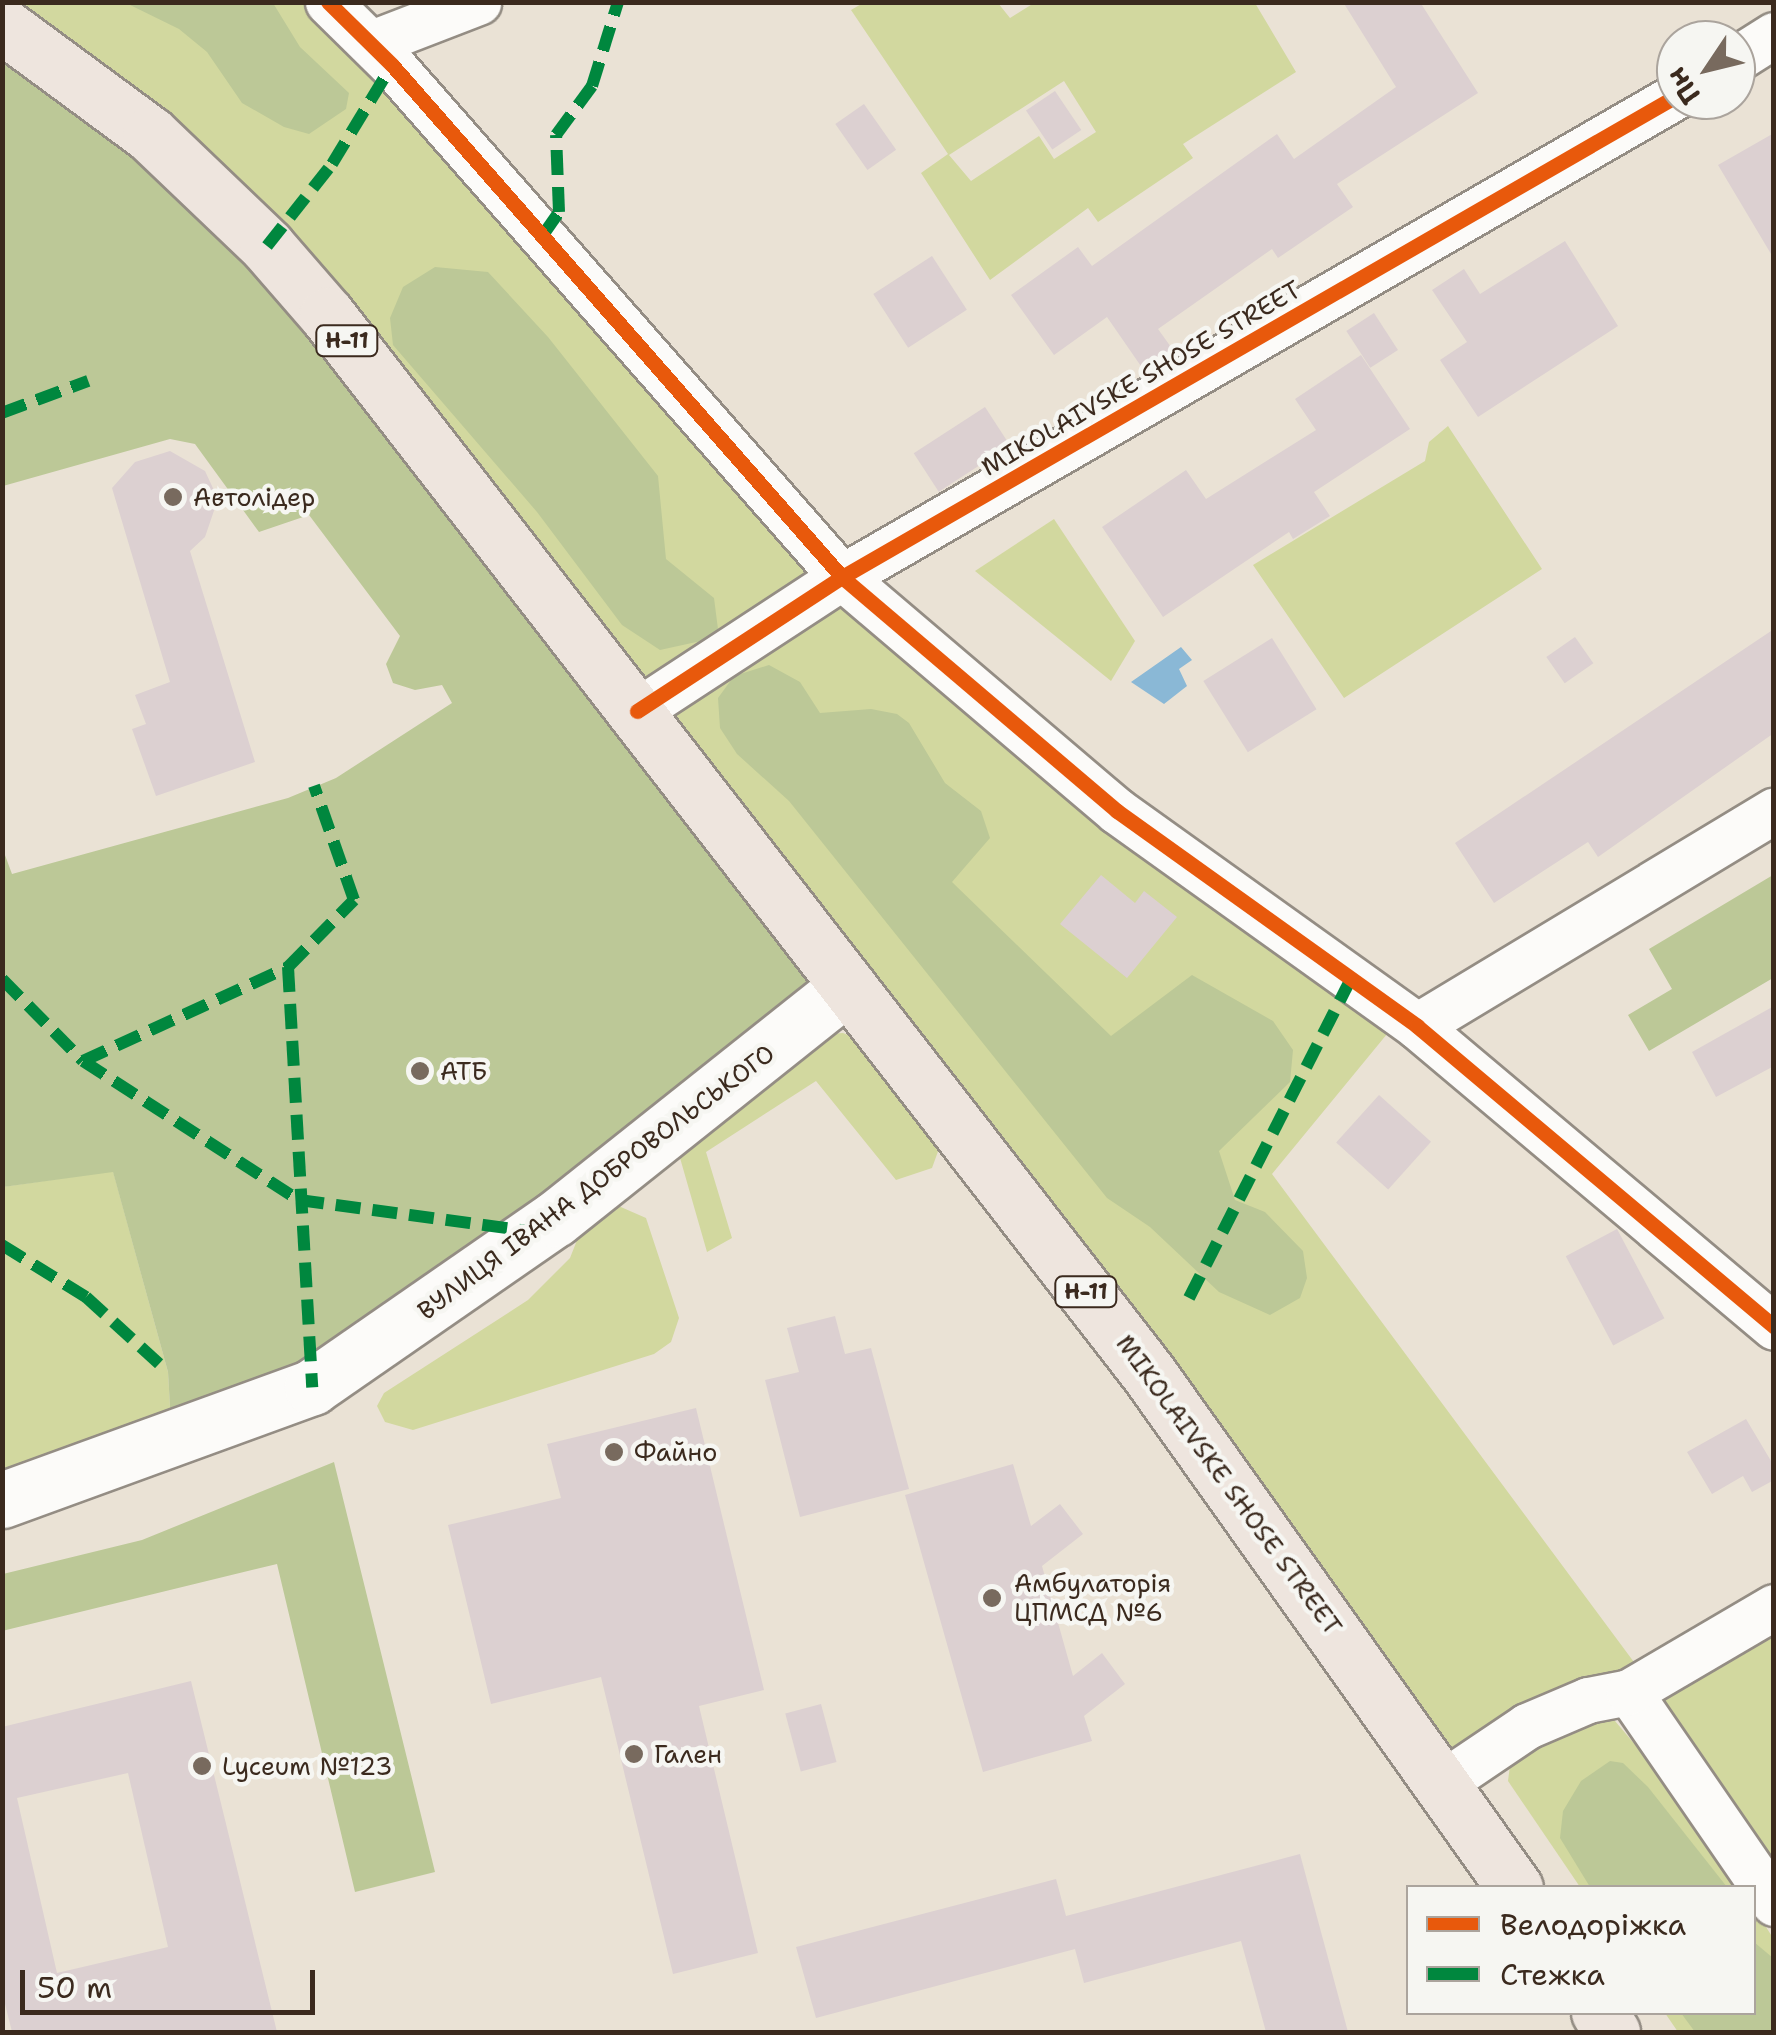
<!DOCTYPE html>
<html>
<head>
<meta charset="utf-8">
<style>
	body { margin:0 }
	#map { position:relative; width:1776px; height:2035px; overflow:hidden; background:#eae2d5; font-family:"Shantell Sans",sans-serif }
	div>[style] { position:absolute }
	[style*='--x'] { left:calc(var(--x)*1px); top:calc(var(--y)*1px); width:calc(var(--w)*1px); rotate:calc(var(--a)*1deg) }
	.green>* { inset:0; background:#d2d89f }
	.forest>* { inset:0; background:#bcc897 }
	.water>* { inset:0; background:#8ab8d6 }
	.building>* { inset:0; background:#dcd0d1; transform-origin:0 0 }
	.roads { filter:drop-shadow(2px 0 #948d84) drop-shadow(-2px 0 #948d84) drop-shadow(0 2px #948d84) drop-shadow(0 -2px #948d84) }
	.minor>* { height:45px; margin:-22.5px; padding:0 22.5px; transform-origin:22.5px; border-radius:22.5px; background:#fcfbf9 }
	.tertiary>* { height:55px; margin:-27.5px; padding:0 27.5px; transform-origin:27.5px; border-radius:27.5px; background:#fcfbf9 }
	.primary>* { height:55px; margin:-27.5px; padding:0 27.5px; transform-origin:27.5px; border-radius:27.5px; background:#eee5de }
	.quiet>* { height:12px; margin-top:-6px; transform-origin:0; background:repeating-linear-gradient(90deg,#00873e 0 25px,transparent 0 37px) }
	.cycleway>* { height:15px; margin:-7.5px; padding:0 7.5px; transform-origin:7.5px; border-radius:7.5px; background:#e8590c }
	.dots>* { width:28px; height:28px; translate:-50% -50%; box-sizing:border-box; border:5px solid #f6f6f2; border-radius:50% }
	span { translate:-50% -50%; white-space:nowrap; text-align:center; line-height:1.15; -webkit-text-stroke:9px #f6f6f2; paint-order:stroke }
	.shield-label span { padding:2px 8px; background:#f6f6f2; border:2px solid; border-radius:8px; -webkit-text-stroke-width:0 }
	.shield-label { font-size:22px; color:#3b2a1e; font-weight:700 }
	.street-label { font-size:25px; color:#3b2a1e }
	.poi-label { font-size:25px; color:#3b2a1e }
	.left { translate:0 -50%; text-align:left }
	.frame { position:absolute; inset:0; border:5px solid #3b2a1e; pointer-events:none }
	.legend { position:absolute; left:1406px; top:1885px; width:350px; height:130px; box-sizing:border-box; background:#f6f6f2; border:2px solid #aba49d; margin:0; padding:12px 18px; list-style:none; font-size:30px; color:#3b2a1e }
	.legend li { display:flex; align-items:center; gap:20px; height:50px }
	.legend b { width:50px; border:2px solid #aba49d }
	.north { position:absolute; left:1656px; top:20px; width:100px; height:100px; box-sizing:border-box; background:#f6f6f2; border:2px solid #aba49d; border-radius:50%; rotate:235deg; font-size:28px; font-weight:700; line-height:40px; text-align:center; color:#3b2a1e }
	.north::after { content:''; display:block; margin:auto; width:35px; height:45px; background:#786a5e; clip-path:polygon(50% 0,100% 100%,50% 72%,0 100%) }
	.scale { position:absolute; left:20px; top:1970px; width:295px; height:45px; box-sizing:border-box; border:5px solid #3b2a1e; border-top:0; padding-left:12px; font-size:30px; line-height:35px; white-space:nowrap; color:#3b2a1e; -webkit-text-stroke:8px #f6f6f2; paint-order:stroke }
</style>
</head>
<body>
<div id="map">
	<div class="green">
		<i style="clip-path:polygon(2px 3px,328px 3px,842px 577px,1401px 1017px,1272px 1174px,1645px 1677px,1444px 1782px,1295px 1571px)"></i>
		<i style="clip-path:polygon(evenodd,863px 3px,998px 3px,1010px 18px,1034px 3px,1255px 3px,1296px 72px,1183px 144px,1193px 158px,1098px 222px,1088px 208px,990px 280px,921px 173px,948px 154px,851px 10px,863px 3px,1064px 81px,1096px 132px,1054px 159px,1039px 136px,971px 181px,949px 155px,1064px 81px)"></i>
		<i style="clip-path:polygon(1448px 426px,1542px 569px,1344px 698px,1253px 565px,1425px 461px,1429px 442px)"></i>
		<i style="clip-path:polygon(1054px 519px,1135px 641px,1111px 681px,975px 571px)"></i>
		<i style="clip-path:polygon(843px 1033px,860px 1040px,940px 1146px,932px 1168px,896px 1180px,816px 1081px,706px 1152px,732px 1238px,707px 1252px,676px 1144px,830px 1034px)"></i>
		<i style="clip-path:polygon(113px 1171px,168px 1372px,172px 1442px,2px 1500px,2px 1187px)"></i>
		<i style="clip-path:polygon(614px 1204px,646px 1218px,679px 1318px,671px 1342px,654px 1354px,413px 1430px,385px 1422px,377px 1406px,384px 1393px,528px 1300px,570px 1258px,583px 1225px)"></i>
		<i style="clip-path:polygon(1773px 1624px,1773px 1875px,1659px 1701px,1662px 1690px)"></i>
		<i style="clip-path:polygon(1586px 1717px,1615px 1721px,1671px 1787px,1739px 1887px,1580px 1887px,1508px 1781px,1511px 1758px)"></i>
		<i style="clip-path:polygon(1754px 1908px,1773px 1938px,1773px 2032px,1678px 2032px,1665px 2013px,1754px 2012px)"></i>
	</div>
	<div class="forest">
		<i style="clip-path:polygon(126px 3px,273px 3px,300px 47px,349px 93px,346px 109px,309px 134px,284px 127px,242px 103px,207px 52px,179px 29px)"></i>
		<i style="clip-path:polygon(3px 25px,150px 134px,848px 986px,662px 1137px,172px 1442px,168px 1372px,113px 1172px,3px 1187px,2px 847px,12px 874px,288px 798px,336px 778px,452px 703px,442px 685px,415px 690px,393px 683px,386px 664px,400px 636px,309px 515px,259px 532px,195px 444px,170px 439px,3px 486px)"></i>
		<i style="clip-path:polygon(435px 267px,488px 272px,548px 337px,658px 476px,666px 559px,714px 598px,719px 637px,660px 650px,622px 625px,537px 512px,393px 345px,390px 318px,403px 287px)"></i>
		<i style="clip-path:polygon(769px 665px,800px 682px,820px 713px,871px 709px,897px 714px,909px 723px,945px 783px,981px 811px,990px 838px,952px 882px,1111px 1036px,1192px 975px,1273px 1021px,1293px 1050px,1290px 1082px,1219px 1151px,1235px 1200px,1265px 1212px,1303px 1251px,1307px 1278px,1300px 1298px,1270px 1315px,1219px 1292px,1150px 1227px,1107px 1198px,789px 801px,737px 754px,720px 728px,718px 698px,734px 676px)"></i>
		<i style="clip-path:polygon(1773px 875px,1773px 978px,1649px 1051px,1628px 1015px,1672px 989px,1649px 949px)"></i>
		<i style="clip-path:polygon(334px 1462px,435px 1872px,355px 1892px,277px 1564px,2px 1631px,3px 1574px,142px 1540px)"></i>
		<i style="clip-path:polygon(1610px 1761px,1623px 1763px,1648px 1787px,1727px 1887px,1590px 1887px,1560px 1838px,1563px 1811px,1581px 1781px)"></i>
		<i style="clip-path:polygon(1754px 1942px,1773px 1958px,1773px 2032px,1695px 2032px,1681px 2013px,1754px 2012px)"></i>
	</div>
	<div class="water">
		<i style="clip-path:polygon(1181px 647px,1192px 660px,1179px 669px,1187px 686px,1164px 704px,1131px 682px)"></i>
	</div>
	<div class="building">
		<i style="clip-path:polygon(1343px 2px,1420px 2px,1478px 93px,1337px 184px,1353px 207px,1278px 258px,1272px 249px,1158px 329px,1176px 354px,1145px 372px,1107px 317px,1054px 355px,1011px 295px,1078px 247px,1092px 266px,1277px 134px,1294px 159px,1396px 87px)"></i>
		<i style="left:1055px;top:91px;width:47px;height:35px;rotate:56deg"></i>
		<i style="left:864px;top:104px;width:56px;height:35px;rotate:55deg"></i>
		<i style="clip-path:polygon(1774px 133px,1774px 259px,1718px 165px)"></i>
		<i style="clip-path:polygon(1565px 241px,1618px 326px,1478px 417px,1440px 360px,1467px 342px,1432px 290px,1464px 269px,1480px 294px)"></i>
		<i style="left:932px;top:256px;width:64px;height:70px;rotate:57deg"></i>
		<i style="left:1374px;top:313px;width:44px;height:33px;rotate:57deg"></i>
		<i style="clip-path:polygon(1361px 355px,1410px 429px,1314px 492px,1330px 516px,1293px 539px,1289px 532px,1163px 617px,1102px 527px,1186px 470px,1206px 499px,1316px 430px,1295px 399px)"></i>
		<i style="left:985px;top:407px;width:46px;height:85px;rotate:57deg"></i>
		<i style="clip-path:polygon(170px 451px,205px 471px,218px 499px,205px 537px,190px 551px,255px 762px,156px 796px,132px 729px,146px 724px,135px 695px,170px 682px,112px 488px,135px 462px)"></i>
		<i style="clip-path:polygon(1774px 629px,1774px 733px,1598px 857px,1588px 842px,1494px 903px,1455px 843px)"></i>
		<i style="left:1575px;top:637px;width:32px;height:35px;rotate:55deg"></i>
		<i style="left:1272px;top:638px;width:84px;height:81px;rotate:58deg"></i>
		<i style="clip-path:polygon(1101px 875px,1135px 903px,1144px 891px,1177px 917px,1127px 978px,1060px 924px)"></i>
		<i style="clip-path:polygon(1774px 1006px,1774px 1066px,1716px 1097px,1692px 1052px)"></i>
		<i style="left:1379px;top:1095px;width:70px;height:64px;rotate:42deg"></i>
		<i style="left:1617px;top:1229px;width:101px;height:58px;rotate:62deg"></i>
		<i style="clip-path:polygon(835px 1316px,845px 1354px,871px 1348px,909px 1489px,800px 1517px,765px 1380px,799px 1372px,787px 1328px)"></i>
		<i style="clip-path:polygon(696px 1408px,764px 1690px,699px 1706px,758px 1953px,673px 1974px,601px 1677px,491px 1704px,448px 1525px,561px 1498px,547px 1444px)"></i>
		<i style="clip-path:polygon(1746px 1419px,1774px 1466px,1774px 1480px,1752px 1492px,1743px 1476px,1712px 1494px,1687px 1452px)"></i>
		<i style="clip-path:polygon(1013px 1464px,1031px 1526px,1060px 1504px,1083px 1534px,1042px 1566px,1073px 1676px,1102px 1653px,1125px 1684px,1084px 1716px,1092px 1741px,983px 1772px,905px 1495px)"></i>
		<i style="clip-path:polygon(evenodd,191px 1681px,277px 2032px,12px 2032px,2px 1992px,2px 1727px,191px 1681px,128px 1773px,168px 1947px,57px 1973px,17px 1798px,128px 1773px)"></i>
		<i style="left:821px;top:1704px;width:60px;height:37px;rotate:75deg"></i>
		<i style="clip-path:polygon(1300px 1854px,1348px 2032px,1266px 2032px,1241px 1941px,1084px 1983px,1075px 1949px,816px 2018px,796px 1947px,1056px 1879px,1066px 1916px)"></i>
	</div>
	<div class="roads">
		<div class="minor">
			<i style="--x:328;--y:2;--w:90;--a:44.5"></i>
			<i style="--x:392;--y:65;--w:682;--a:48.69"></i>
			<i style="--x:842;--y:577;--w:361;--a:40.4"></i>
			<i style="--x:1117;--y:811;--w:369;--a:35.6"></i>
			<i style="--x:1417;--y:1026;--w:467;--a:40.1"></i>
			<i style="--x:372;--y:43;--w:114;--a:-21.1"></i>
			<i style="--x:1736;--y:59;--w:45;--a:-32.3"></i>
			<i style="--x:637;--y:711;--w:245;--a:-33.2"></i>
			<i style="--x:842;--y:577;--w:963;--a:-29.97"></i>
			<i style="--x:1417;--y:1026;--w:417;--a:-31.1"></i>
			<i style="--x:1629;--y:1692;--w:256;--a:55.5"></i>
			<i style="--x:1444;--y:1782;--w:100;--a:-34"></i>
			<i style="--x:1527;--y:1726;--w:66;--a:-23.1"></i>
			<i style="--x:1588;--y:1700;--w:42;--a:-11"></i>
			<i style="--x:1629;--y:1692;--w:168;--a:-30.4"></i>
		</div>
		<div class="tertiary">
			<i style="--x:2;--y:1500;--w:330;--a:-20"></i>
			<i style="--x:312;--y:1387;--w:295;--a:-34.7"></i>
			<i style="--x:555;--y:1219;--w:374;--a:-38.5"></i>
		</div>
		<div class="primary">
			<i style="--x:2;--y:25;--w:184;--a:36.4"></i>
			<i style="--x:150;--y:134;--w:162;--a:43.7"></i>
			<i style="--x:267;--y:246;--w:91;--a:49"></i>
			<i style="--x:327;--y:315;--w:1341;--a:52.18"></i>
			<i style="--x:1149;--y:1374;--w:631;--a:54.55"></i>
			<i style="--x:1599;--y:2012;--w:24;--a:57"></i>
		</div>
	</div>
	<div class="quiet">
		<i style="--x:543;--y:235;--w:28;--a:-55"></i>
		<i style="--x:559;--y:212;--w:77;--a:-92.2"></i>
		<i style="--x:556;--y:135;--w:61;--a:-53.7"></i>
		<i style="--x:592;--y:86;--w:88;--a:-72.8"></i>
		<i style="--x:267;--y:246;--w:105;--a:-51.6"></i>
		<i style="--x:332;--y:164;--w:116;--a:-58.8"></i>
		<i style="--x:2;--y:413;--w:92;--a:-20.4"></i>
		<i style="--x:288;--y:967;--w:421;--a:86.7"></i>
		<i style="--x:2;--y:979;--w:115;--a:45.4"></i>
		<i style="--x:83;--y:1061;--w:257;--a:32.8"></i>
		<i style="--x:299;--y:1200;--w:240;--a:7.7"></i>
		<i style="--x:83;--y:1061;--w:226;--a:-24.6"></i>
		<i style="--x:288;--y:967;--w:94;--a:-45.4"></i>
		<i style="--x:354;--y:900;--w:121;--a:-109.3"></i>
		<i style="--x:2;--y:1245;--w:99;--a:31.8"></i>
		<i style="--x:86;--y:1297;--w:111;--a:42.4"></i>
		<i style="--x:1189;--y:1298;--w:356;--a:-63.1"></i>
	</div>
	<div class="cycleway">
		<i style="--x:328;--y:2;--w:90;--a:44.5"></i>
		<i style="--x:392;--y:65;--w:682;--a:48.69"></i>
		<i style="--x:842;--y:577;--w:361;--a:40.4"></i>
		<i style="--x:1117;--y:811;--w:369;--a:35.6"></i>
		<i style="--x:1417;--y:1026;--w:467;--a:40.1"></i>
		<i style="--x:637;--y:711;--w:245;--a:-33.2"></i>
		<i style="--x:842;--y:577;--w:963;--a:-29.97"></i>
	</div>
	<div class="dots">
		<i style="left:173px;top:497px;background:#786a5e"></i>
		<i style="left:420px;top:1071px;background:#786a5e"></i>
		<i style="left:614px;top:1452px;background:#786a5e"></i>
		<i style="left:992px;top:1598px;background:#786a5e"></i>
		<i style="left:634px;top:1754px;background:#786a5e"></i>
		<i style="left:202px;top:1766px;background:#786a5e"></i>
	</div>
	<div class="shield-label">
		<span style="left:347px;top:341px">Н-11</span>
		<span style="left:1086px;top:1292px">Н-11</span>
	</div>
	<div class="street-label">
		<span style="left:1141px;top:378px;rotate:-30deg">MIKOLAIVSKE SHOSE STREET</span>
		<span style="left:596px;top:1182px;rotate:-37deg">ВУЛИЦЯ ІВАНА ДОБРОВОЛЬСЬКОГО</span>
		<span style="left:1229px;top:1485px;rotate:54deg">MIKOLAIVSKE SHOSE STREET</span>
	</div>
	<div class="poi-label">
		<span class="left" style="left:193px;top:497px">Автолідер</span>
		<span class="left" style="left:440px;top:1071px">АТБ</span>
		<span class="left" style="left:634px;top:1452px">Файно</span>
		<span class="left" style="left:1014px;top:1598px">Амбулаторія<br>ЦПМСД №6</span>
		<span class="left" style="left:654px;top:1754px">Гален</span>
		<span class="left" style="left:222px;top:1766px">Lyceum №123</span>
	</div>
	<div class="frame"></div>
	<ul class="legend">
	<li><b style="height:12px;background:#e8590c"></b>Велодоріжка</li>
	<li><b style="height:12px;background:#00873e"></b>Стежка</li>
	</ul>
	<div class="north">Пн</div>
	<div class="scale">50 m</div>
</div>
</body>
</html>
